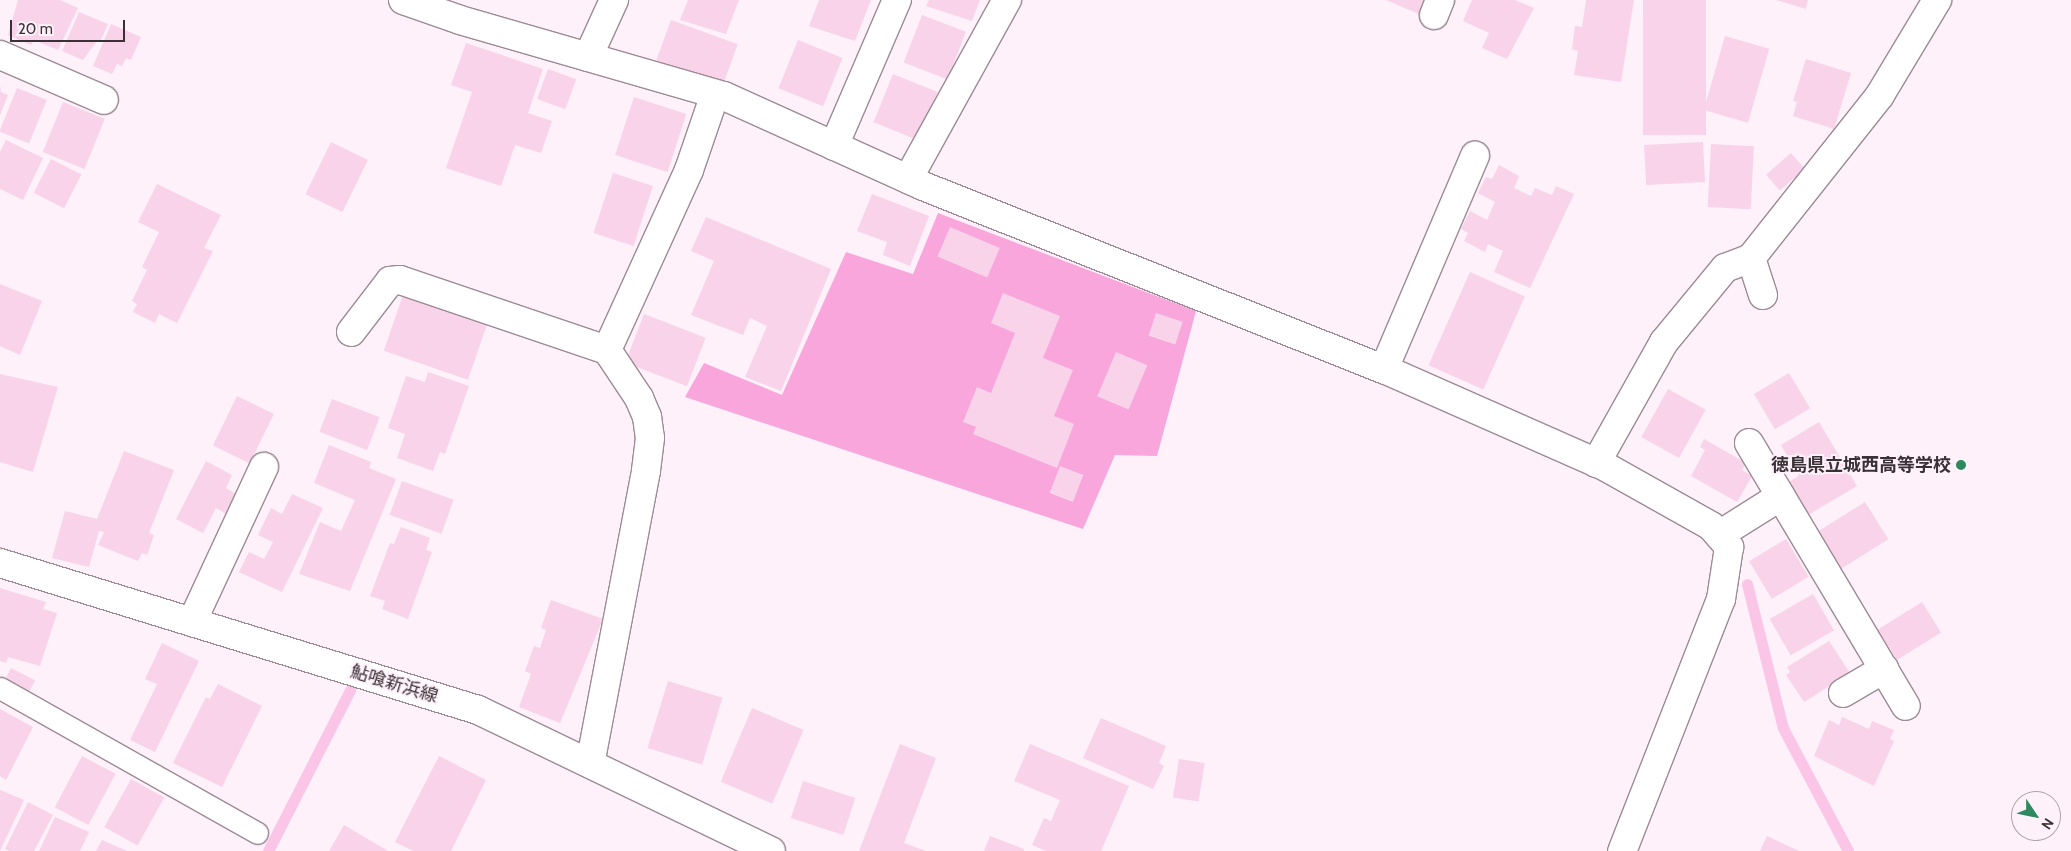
<!DOCTYPE html>
<html>
<head>
<meta charset="utf-8">
<style>
	body { margin:0 }
	#map { position:relative; width:2071px; height:851px; overflow:hidden; background:#fef1f9; font-family:Cabin,"Noto Sans JP",sans-serif }
	div>[style] { position:absolute }
	[style*='--x'] { left:calc(var(--x)*1px); top:calc(var(--y)*1px); width:calc(var(--w)*1px); rotate:calc(var(--a)*1deg) }
	.green>* { inset:0; background:#f9a6dd }
	.stream>* { height:11px; margin:-5.5px; padding:0 5.5px; transform-origin:5.5px; border-radius:5.5px; background:#fbc5e8 }
	.building>* { inset:0; background:#f8d3ea; transform-origin:0 0 }
	.roads { filter:drop-shadow(1px 0 #9d8a96) drop-shadow(-1px 0 #9d8a96) drop-shadow(0 1px #9d8a96) drop-shadow(0 -1px #9d8a96) }
	.lane>* { height:21px; margin:-10.5px; padding:0 10.5px; transform-origin:10.5px; border-radius:10.5px; background:#fff }
	.street>* { height:28px; margin:-14px; padding:0 14px; transform-origin:14px; border-radius:14px; background:#fff }
	.secondary>* { height:28px; margin:-14px; padding:0 14px; transform-origin:14px; border-radius:14px; background:#fff }
	.dots>* { width:14px; height:14px; translate:-50% -50%; box-sizing:border-box; border:2px solid #fef1f9; border-radius:50% }
	span { translate:-50% -50%; white-space:nowrap; text-align:center; line-height:1.15; -webkit-text-stroke:4px #fef1f9; paint-order:stroke }
	.poi-label { font-size:18px; color:#393136; font-weight:700 }
	.right { translate:-100% -50%; text-align:right }
	.street-label { font-size:18px; color:#393136 }
	.north { position:absolute; left:2011px; top:791px; width:50px; height:50px; box-sizing:border-box; background:#fef1f9; border:1px solid #afa4ab; border-radius:50%; rotate:124deg; font-size:14px; font-weight:700; line-height:20px; text-align:center; color:#393136 }
	.north::after { content:''; display:block; margin:auto; width:18px; height:22px; background:#2e8960; clip-path:polygon(50% 0,100% 100%,50% 72%,0 100%) }
	.scale { position:absolute; left:10px; top:20px; width:115px; height:22px; box-sizing:border-box; border:2px solid #393136; border-top:0; padding-left:6px; font-size:15px; line-height:18px; white-space:nowrap; color:#393136; -webkit-text-stroke:4px #fef1f9; paint-order:stroke }
</style>
</head>
<body>
<div id="map">
	<div class="green">
		<i style="clip-path:polygon(938px 213px,1196px 311px,1157px 456px,1115px 455px,1083px 529px,685px 397px,704px 363px,782px 395px,846px 252px,913px 274px)"></i>
	</div>
	<div class="stream">
		<i style="--x:1747;--y:584;--w:148;--a:76"></i>
		<i style="--x:1783;--y:728;--w:139;--a:62.1"></i>
		<i style="--x:268;--y:851;--w:181;--a:-63"></i>
	</div>
	<div class="building">
		<i style="clip-path:polygon(18px 0,60px 0,78px 8px,58px 50px,34px 40px,31px 45px,8px 35px)"></i>
		<i style="clip-path:polygon(688px 0,739px 0,726px 34px,680px 20px)"></i>
		<i style="clip-path:polygon(819px 0,871px 0,855px 41px,809px 26px)"></i>
		<i style="clip-path:polygon(929px 0,980px 0,972px 21px,926px 6px)"></i>
		<i style="clip-path:polygon(1386px 0,1425px 0,1419px 14px)"></i>
		<i style="clip-path:polygon(1472px 0,1515px 0,1534px 8px,1507px 59px,1482px 48px,1489px 33px,1463px 21px)"></i>
		<i style="clip-path:polygon(1586px 0,1634px 0,1621px 82px,1574px 75px,1578px 51px,1572px 49px,1575px 26px,1582px 27px)"></i>
		<i style="left:1643px;top:0;width:63px;height:135px"></i>
		<i style="clip-path:polygon(1776px 0,1808px 0,1806px 9px)"></i>
		<i style="clip-path:polygon(79px 12px,108px 24px,100px 42px,97px 41px,83px 60px,62px 51px)"></i>
		<i style="left:922px;top:15px;width:47px;height:51px;rotate:21deg"></i>
		<i style="left:671px;top:20px;width:71px;height:48px;rotate:20deg"></i>
		<i style="clip-path:polygon(111px 24px,141px 37px,131px 60px,126px 58px,122px 66px,117px 64px,112px 74px,93px 66px)"></i>
		<i style="left:1725px;top:36px;width:46px;height:77px;rotate:16deg"></i>
		<i style="left:798px;top:40px;width:48px;height:52px;rotate:22deg"></i>
		<i style="clip-path:polygon(466px 43px,543px 69px,528px 113px,552px 121px,541px 153px,515px 145px,501px 186px,446px 168px,472px 92px,451px 85px)"></i>
		<i style="clip-path:polygon(1806px 59px,1851px 73px,1834px 129px,1793px 116px,1797px 102px,1793px 101px)"></i>
		<i style="left:548px;top:69px;width:30px;height:32px;rotate:20deg"></i>
		<i style="left:893px;top:74px;width:48px;height:52px;rotate:22deg"></i>
		<i style="clip-path:polygon(0 85px,1px 92px,8px 95px,0 115px)"></i>
		<i style="left:17px;top:88px;width:32px;height:47px;rotate:22deg"></i>
		<i style="left:634px;top:97px;width:55px;height:61px;rotate:18deg"></i>
		<i style="left:63px;top:102px;width:45px;height:54px;rotate:22deg"></i>
		<i style="clip-path:polygon(6px 140px,43px 158px,23px 200px,0 189px,0 152px)"></i>
		<i style="left:331px;top:142px;width:41px;height:58px;rotate:26deg"></i>
		<i style="left:1703px;top:142px;width:40px;height:59px;rotate:87deg"></i>
		<i style="left:1711px;top:144px;width:43px;height:63px;rotate:3deg"></i>
		<i style="left:1791px;top:153px;width:21px;height:33px;rotate:49deg"></i>
		<i style="left:51px;top:159px;width:34px;height:38px;rotate:27deg"></i>
		<i style="clip-path:polygon(1499px 165px,1519px 176px,1514px 188px,1531px 196px,1535px 188px,1552px 195px,1556px 186px,1574px 194px,1530px 288px,1494px 272px,1503px 251px,1488px 244px,1485px 252px,1464px 241px,1468px 233px,1461px 229px,1470px 211px,1487px 220px,1495px 202px,1478px 193px,1486px 177px,1492px 179px)"></i>
		<i style="left:613px;top:173px;width:42px;height:63px;rotate:18deg"></i>
		<i style="clip-path:polygon(157px 184px,221px 215px,204px 248px,213px 251px,177px 323px,159px 314px,155px 323px,133px 312px,137px 304px,132px 301px,147px 270px,142px 267px,159px 232px,138px 222px)"></i>
		<i style="clip-path:polygon(872px 194px,929px 216px,910px 266px,883px 255px,887px 242px,857px 231px)"></i>
		<i style="clip-path:polygon(706px 217px,831px 269px,781px 391px,745px 377px,767px 326px,750px 318px,743px 335px,691px 315px,714px 261px,691px 251px)"></i>
		<i style="left:950px;top:227px;width:54px;height:32px;rotate:23deg"></i>
		<i style="left:1470px;top:272px;width:60px;height:102px;rotate:24deg"></i>
		<i style="clip-path:polygon(0 284px,42px 301px,20px 355px,0 346px)"></i>
		<i style="clip-path:polygon(1003px 293px,1060px 316px,1043px 358px,1073px 370px,1054px 416px,1074px 424px,1057px 468px,973px 434px,976px 427px,963px 422px,977px 387px,991px 393px,1015px 333px,991px 323px)"></i>
		<i style="left:403px;top:295px;width:89px;height:59px;rotate:19deg"></i>
		<i style="left:1156px;top:313px;width:28px;height:24px;rotate:18deg"></i>
		<i style="left:644px;top:314px;width:66px;height:52px;rotate:21deg"></i>
		<i style="left:1116px;top:352px;width:34px;height:48px;rotate:23deg"></i>
		<i style="clip-path:polygon(428px 372px,469px 386px,445px 454px,440px 452px,433px 471px,397px 458px,405px 434px,388px 428px,406px 376px,425px 382px)"></i>
		<i style="left:1789px;top:373px;width:41px;height:41px;rotate:59deg"></i>
		<i style="clip-path:polygon(0 374px,58px 387px,33px 472px,0 462px)"></i>
		<i style="left:1668px;top:389px;width:43px;height:55px;rotate:29deg"></i>
		<i style="left:237px;top:396px;width:41px;height:55px;rotate:26deg"></i>
		<i style="left:332px;top:399px;width:51px;height:35px;rotate:21deg"></i>
		<i style="clip-path:polygon(1819px 422px,1857px 486px,1808px 515px,1788px 482px,1799px 476px,1781px 445px)"></i>
		<i style="clip-path:polygon(1704px 439px,1746px 463px,1742px 470px,1752px 476px,1737px 502px,1691px 476px,1705px 450px,1700px 447px)"></i>
		<i style="clip-path:polygon(329px 445px,371px 462px,369px 468px,396px 479px,350px 591px,299px 574px,320px 522px,341px 531px,355px 500px,314px 483px)"></i>
		<i style="clip-path:polygon(124px 451px,174px 470px,149px 533px,154px 535px,147px 555px,142px 553px,138px 561px,98px 545px,104px 532px,99px 531px,89px 567px,52px 558px,65px 511px,97px 519px)"></i>
		<i style="clip-path:polygon(206px 461px,232px 475px,226px 488px,236px 494px,226px 514px,216px 508px,203px 533px,176px 519px)"></i>
		<i style="left:1060px;top:466px;width:25px;height:29px;rotate:21deg"></i>
		<i style="left:402px;top:481px;width:55px;height:36px;rotate:20deg"></i>
		<i style="clip-path:polygon(292px 494px,323px 508px,282px 592px,239px 572px,249px 552px,264px 559px,273px 542px,258px 535px,271px 508px,282px 514px)"></i>
		<i style="left:1865px;top:502px;width:44px;height:55px;rotate:58deg"></i>
		<i style="clip-path:polygon(401px 527px,430px 538px,426px 550px,432px 552px,408px 619px,382px 609px,385px 601px,370px 596px,390px 543px,394px 544px)"></i>
		<i style="left:1786px;top:539px;width:44px;height:43px;rotate:59deg"></i>
		<i style="clip-path:polygon(0 588px,46px 602px,43px 609px,57px 613px,40px 666px,8px 657px,6px 663px,0 661px)"></i>
		<i style="left:1813px;top:594px;width:42px;height:50px;rotate:60deg"></i>
		<i style="clip-path:polygon(551px 600px,603px 619px,560px 723px,519px 707px,531px 674px,525px 671px,534px 646px,540px 648px,546px 630px,541px 628px)"></i>
		<i style="left:1922px;top:602px;width:36px;height:52px;rotate:58deg"></i>
		<i style="clip-path:polygon(1829px 641px,1850px 673px,1804px 702px,1786px 675px,1790px 672px,1787px 667px)"></i>
		<i style="clip-path:polygon(162px 643px,199px 661px,155px 752px,130px 740px,157px 684px,145px 679px)"></i>
		<i style="left:11px;top:668px;width:27px;height:13px;rotate:27deg"></i>
		<i style="left:668px;top:681px;width:57px;height:70px;rotate:17deg"></i>
		<i style="clip-path:polygon(218px 684px,262px 706px,222px 787px,173px 763px,206px 697px,210px 699px)"></i>
		<i style="left:752px;top:708px;width:56px;height:80px;rotate:23deg"></i>
		<i style="clip-path:polygon(0 709px,33px 727px,6px 780px,0 776px)"></i>
		<i style="clip-path:polygon(1842px 717px,1869px 729px,1872px 721px,1894px 730px,1890px 739px,1894px 741px,1874px 786px,1814px 756px,1829px 720px,1839px 725px)"></i>
		<i style="clip-path:polygon(1101px 718px,1166px 746px,1159px 763px,1164px 766px,1153px 789px,1083px 758px)"></i>
		<i style="clip-path:polygon(900px 744px,936px 758px,904px 843px,926px 851px,859px 851px)"></i>
		<i style="clip-path:polygon(1030px 744px,1129px 786px,1101px 851px,1046px 851px,1032px 845px,1044px 818px,1051px 821px,1060px 800px,1014px 781px)"></i>
		<i style="left:82px;top:756px;width:38px;height:58px;rotate:28deg"></i>
		<i style="clip-path:polygon(439px 756px,486px 780px,451px 851px,413px 851px,395px 842px)"></i>
		<i style="left:1179px;top:759px;width:26px;height:39px;rotate:9deg"></i>
		<i style="left:131px;top:779px;width:38px;height:55px;rotate:29deg"></i>
		<i style="left:803px;top:781px;width:55px;height:39px;rotate:18deg"></i>
		<i style="clip-path:polygon(0 790px,24px 800px,0 851px)"></i>
		<i style="clip-path:polygon(28px 802px,53px 815px,34px 851px,10px 851px,5px 849px)"></i>
		<i style="clip-path:polygon(55px 817px,89px 832px,80px 851px,39px 851px)"></i>
		<i style="clip-path:polygon(344px 825px,388px 851px,329px 851px)"></i>
		<i style="clip-path:polygon(990px 836px,1024px 849px,1024px 851px,984px 851px)"></i>
		<i style="clip-path:polygon(1767px 836px,1799px 851px,1760px 851px)"></i>
		<i style="clip-path:polygon(102px 840px,127px 851px,96px 851px)"></i>
	</div>
	<div class="roads">
		<div class="lane">
			<i style="--x:0;--y:688;--w:295;--a:29.4"></i>
		</div>
		<div class="street">
			<i style="--x:403;--y:0;--w:60;--a:19.3"></i>
			<i style="--x:460;--y:20;--w:275;--a:16.1"></i>
			<i style="--x:724;--y:96;--w:218;--a:24.3"></i>
			<i style="--x:923;--y:186;--w:496;--a:21.7"></i>
			<i style="--x:1384;--y:369;--w:243;--a:23.8"></i>
			<i style="--x:1606;--y:467;--w:120;--a:29.3"></i>
			<i style="--x:1711;--y:526;--w:28;--a:49"></i>
			<i style="--x:1729;--y:547;--w:53;--a:98.7"></i>
			<i style="--x:1721;--y:599;--w:271;--a:111.4"></i>
			<i style="--x:1434;--y:15;--w:16;--a:-68"></i>
			<i style="--x:0;--y:55;--w:113;--a:23.4"></i>
			<i style="--x:588;--y:57;--w:63;--a:-65.5"></i>
			<i style="--x:834;--y:146;--w:159;--a:-66.7"></i>
			<i style="--x:908;--y:179;--w:205;--a:-61.1"></i>
			<i style="--x:1763;--y:295;--w:39;--a:-108"></i>
			<i style="--x:1751;--y:258;--w:208;--a:-51.6"></i>
			<i style="--x:1880;--y:95;--w:111;--a:-59"></i>
			<i style="--x:351;--y:332;--w:64;--a:-52.6"></i>
			<i style="--x:390;--y:281;--w:10;--a:-6"></i>
			<i style="--x:400;--y:280;--w:219;--a:18.7"></i>
			<i style="--x:607;--y:350;--w:58;--a:56.3"></i>
			<i style="--x:639;--y:398;--w:21;--a:67"></i>
			<i style="--x:647;--y:417;--w:21;--a:82"></i>
			<i style="--x:650;--y:438;--w:33;--a:97"></i>
			<i style="--x:646;--y:471;--w:298;--a:100.8"></i>
			<i style="--x:607;--y:350;--w:198;--a:-65.5"></i>
			<i style="--x:689;--y:170;--w:80;--a:-71.1"></i>
			<i style="--x:1384;--y:369;--w:232;--a:-66.9"></i>
			<i style="--x:1749;--y:443;--w:306;--a:59.2"></i>
			<i style="--x:1596;--y:463;--w:139;--a:-60.7"></i>
			<i style="--x:1664;--y:342;--w:96;--a:-50.5"></i>
			<i style="--x:1725;--y:268;--w:28;--a:-21"></i>
			<i style="--x:1719;--y:535;--w:73;--a:-32.2"></i>
			<i style="--x:192;--y:622;--w:171;--a:-65.1"></i>
			<i style="--x:1843;--y:693;--w:48;--a:-30.3"></i>
		</div>
		<div class="secondary">
			<i style="--x:0;--y:563;--w:500;--a:17.09"></i>
			<i style="--x:478;--y:710;--w:325;--a:25.7"></i>
		</div>
	</div>
	<div class="dots">
		<i style="left:1961px;top:465px;background:#2e8960"></i>
	</div>
	<div class="poi-label">
		<span class="right" style="left:1951px;top:465px">徳島県立城西高等学校</span>
	</div>
	<div class="street-label">
		<span style="left:394px;top:684px;rotate:17deg">鮎喰新浜線</span>
	</div>
	<div class="north">N</div>
	<div class="scale">20 m</div>
</div>
</body>
</html>
